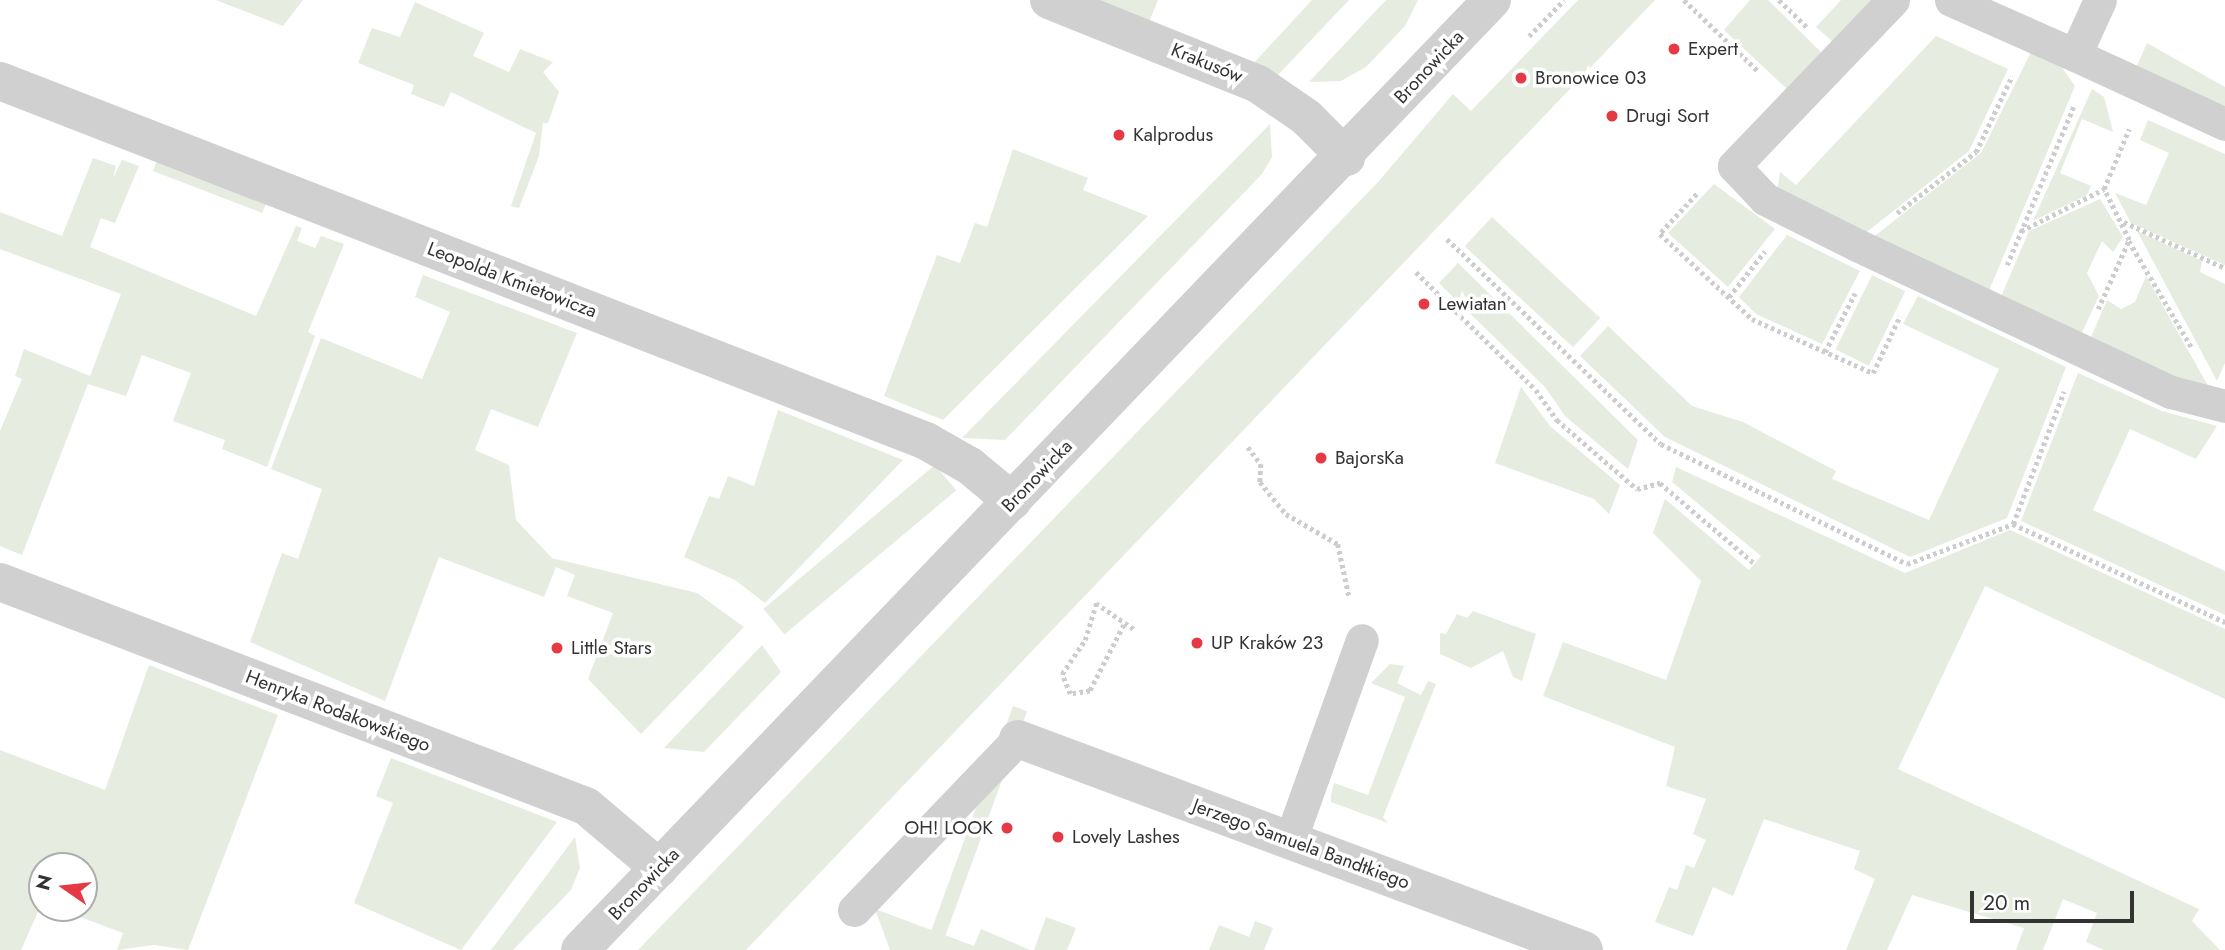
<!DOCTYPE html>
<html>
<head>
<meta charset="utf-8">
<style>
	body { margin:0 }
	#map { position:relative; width:2225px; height:950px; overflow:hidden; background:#fff; font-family:Jost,sans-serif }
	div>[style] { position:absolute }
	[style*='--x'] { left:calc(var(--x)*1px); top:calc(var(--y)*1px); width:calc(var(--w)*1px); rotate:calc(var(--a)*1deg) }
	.green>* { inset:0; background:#e6ecdf; transform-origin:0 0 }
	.path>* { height:4.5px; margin-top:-2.25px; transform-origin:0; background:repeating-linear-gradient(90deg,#cdcdcd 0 3.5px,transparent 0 7px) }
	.service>* { height:33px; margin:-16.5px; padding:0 16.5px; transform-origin:16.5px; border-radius:16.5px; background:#d0d0d0 }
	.minor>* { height:38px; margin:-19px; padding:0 19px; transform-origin:19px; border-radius:19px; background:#d0d0d0 }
	.tertiary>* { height:38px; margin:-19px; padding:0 19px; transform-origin:19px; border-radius:19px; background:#d0d0d0 }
	.dots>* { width:19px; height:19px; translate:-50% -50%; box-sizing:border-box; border:4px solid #fff; border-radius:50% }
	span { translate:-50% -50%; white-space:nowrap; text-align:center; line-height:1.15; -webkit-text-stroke:7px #fff; paint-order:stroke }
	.poi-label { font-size:19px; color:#333 }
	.left { translate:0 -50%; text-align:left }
	.right { translate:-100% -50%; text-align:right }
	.street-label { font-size:19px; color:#333 }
	.north { position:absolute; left:28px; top:852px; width:70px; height:70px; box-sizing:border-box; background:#fff; border:2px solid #adadad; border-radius:50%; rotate:284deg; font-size:19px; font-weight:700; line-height:28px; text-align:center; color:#333 }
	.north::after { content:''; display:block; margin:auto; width:24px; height:32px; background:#e63946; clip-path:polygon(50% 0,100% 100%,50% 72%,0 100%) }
	.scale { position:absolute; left:1970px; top:891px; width:164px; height:32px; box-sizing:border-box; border:4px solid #333; border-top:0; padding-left:9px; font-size:21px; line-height:24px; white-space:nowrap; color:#333; -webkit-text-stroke:5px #fff; paint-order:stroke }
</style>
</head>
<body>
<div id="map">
	<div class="green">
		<i style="clip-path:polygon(216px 0,303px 0,283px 26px)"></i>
		<i style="clip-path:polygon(1095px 0,1158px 0,1149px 22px)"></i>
		<i style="clip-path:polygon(1312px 0,1349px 0,1277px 76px,1252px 65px)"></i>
		<i style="clip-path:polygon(1386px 0,1418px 0,1405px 26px,1366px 67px,1341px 81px,1309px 82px)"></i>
		<i style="clip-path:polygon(1578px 0,1655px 0,746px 950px,638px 950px,1378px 182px,1453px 94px,1471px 111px)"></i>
		<i style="clip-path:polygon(1750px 0,1768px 0,1822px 53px,1787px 89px,1724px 30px)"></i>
		<i style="clip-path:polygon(1841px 0,1873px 0,1833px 42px,1816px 27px)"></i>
		<i style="clip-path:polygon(415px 2px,484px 33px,473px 56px,509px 72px,520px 49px,553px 62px,543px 72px,559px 92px,548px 123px,543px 123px,539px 156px,519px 208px,511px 206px,536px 133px,451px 92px,444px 107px,411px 94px,414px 85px,358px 63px,372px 28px,400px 37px)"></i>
		<i style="clip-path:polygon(1936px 36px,2008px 69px,1969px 151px,1863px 235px,1777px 192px,1780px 172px,1796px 185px)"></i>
		<i style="clip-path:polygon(2147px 43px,2225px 87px,2225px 111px,2136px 68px)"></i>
		<i style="clip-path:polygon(2031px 52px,2061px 66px,2075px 86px,1988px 293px,1872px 238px,1981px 153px)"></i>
		<i style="clip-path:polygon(2092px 89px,2104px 97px,2113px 132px,2082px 119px,2060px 173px,2091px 186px,2087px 195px,2033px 221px)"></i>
		<i style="clip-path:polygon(2148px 120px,2225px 154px,2225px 265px,2131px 223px,2115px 193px,2146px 205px,2169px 153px,2140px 140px)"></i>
		<i style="clip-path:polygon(1270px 124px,1272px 157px,1262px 174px,1005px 440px,962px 438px)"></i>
		<i style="clip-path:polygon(1013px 149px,1088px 178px,1083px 190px,1148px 216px,943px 420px,884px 396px,937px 255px,960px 263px,975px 223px,987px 227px)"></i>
		<i style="clip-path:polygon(93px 158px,116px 166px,113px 178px,122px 160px,139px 166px,115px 223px,101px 218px,90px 247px,256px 316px,296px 226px,302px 228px,297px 241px,315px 248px,321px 236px,344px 244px,308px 332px,315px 336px,267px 467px,222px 449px,225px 440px,173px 421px,191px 373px,142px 355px,126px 396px,88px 384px,22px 555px,0 546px,0 431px,22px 379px,15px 376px,24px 349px,90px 376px,121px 294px,0 249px,0 212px,62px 236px)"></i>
		<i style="left:158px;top:158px;width:117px;height:14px;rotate:21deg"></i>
		<i style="clip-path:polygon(1714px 184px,1775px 229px,1728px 287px,1668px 233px)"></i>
		<i style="clip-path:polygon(2100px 199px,2123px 237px,2113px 252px,2102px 241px,2087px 273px,2099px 296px,2080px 337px,2000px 299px,2029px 231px)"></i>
		<i style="left:1492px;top:217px;width:148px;height:40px;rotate:43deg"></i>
		<i style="clip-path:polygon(2137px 231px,2202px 261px,2200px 272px,2225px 284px,2225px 363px,2217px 381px)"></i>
		<i style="clip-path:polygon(1787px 235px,1860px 271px,1822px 344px,1756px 314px,1739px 297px)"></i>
		<i style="clip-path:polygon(1458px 263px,1638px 440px,1628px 469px,1565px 416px,1545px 387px,1439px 283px)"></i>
		<i style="clip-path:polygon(423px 275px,577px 333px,538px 427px,491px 409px,475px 450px,509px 465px,516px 520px,552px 558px,697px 593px,744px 627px,641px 734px,588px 679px,613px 613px,567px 596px,575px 575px,556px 567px,544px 597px,439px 557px,385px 701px,250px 642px,282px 553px,298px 559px,322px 489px,271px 469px,321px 338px,422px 379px,450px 312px,415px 297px)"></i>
		<i style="left:1872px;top:275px;width:37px;height:83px;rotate:26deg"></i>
		<i style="clip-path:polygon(2146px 276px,2211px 391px,2089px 342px,2107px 300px,2121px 309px,2135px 302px)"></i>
		<i style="clip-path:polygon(1918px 296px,2066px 367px,2007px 518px,1910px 557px,1665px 437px,1580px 356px,1608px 326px,1692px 406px,1743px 422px,1836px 471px,1832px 479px,1929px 520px,1999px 369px,1903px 324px)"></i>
		<i style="clip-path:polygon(2078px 373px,2162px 411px,2217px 426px,2196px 459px,2130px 429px,2093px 510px,2225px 571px,2225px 615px,2021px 521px)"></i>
		<i style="clip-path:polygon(1521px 387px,1550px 426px,1620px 485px,1609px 514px,1594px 499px,1495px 463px)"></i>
		<i style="clip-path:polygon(778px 410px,903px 460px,765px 603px,735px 580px,684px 557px,709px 496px,719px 499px,728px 476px,754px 486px)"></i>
		<i style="left:935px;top:465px;width:33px;height:224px;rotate:50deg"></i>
		<i style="clip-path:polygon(1676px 467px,1905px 573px,2010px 530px,2225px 629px,2225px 699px,1985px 586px,1898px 769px,2199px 909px,2192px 921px,2220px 950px,2104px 950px,2086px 942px,2097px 913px,2063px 899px,2043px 950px,2016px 950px,2024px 928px,1912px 895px,1887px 950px,1846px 950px,1875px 879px,1854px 869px,1860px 851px,1764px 819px,1733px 896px,1713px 887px,1693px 936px,1655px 922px,1669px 887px,1677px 890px,1686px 865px,1694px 868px,1706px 840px,1693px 834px,1706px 799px,1666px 786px,1675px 747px,1543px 696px,1563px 642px,1666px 680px,1701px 581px,1653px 533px,1665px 499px,1749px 570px,1761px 556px,1672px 482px)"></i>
		<i style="clip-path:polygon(1473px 611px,1536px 634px,1522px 681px,1513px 677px,1503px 651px,1471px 668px,1440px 654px,1440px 633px,1446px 634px,1457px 614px,1467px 618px)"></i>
		<i style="clip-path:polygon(762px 645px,781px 672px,704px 752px,664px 748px)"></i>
		<i style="clip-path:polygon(1390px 664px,1404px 666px,1397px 683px,1421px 695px,1428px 681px,1436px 684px,1383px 817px,1388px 823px,1331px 802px,1331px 795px,1334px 783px,1368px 795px,1405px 697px,1371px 683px)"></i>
		<i style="clip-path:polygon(149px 665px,278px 715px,188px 950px,154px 945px,117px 950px,123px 933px,56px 908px,84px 908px,84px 866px,42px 866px,42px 903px,21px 950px,0 950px,0 750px,105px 790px)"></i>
		<i style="left:1013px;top:706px;width:15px;height:339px;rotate:20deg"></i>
		<i style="clip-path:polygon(391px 758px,557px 822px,461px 950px,354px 903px,393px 803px,376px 796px)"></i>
		<i style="clip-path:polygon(575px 837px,580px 868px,571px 890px,513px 950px,491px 950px)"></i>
		<i style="clip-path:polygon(875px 909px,974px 946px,981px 929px,1030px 950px,890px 950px)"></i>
		<i style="clip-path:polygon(1046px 917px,1076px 928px,1067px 950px,1034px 950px)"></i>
		<i style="clip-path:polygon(1255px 921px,1273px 928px,1264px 950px,1209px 950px,1219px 925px,1249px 937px)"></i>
	</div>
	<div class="path">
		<i style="--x:1684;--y:0;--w:104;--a:43.8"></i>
		<i style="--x:1779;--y:0;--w:39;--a:44"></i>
		<i style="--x:1529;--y:36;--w:50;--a:-45.8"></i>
		<i style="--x:1697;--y:194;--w:54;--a:132.8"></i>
		<i style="--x:1660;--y:234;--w:125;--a:42.7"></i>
		<i style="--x:1752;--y:319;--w:133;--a:24.1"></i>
		<i style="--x:1873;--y:373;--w:63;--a:-64.7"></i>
		<i style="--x:1897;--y:213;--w:100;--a:-37.7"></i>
		<i style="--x:1976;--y:152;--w:84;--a:-64.7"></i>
		<i style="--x:2124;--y:222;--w:111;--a:24.5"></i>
		<i style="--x:2021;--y:231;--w:93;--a:-26.8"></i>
		<i style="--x:1447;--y:239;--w:296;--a:43.8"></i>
		<i style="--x:1661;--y:444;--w:274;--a:26"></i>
		<i style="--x:1907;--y:564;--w:113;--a:-20.7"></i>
		<i style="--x:2013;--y:524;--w:234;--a:24.8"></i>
		<i style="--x:2129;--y:241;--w:124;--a:59.5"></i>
		<i style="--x:2007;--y:265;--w:173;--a:-67.2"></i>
		<i style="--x:1416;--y:272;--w:168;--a:44.5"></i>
		<i style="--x:1536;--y:390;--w:37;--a:55"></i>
		<i style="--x:1557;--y:420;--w:106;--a:40.8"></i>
		<i style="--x:1637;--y:489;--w:24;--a:-15"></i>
		<i style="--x:1660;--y:483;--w:123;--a:40.4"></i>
		<i style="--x:1729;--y:297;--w:58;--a:-52"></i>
		<i style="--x:2098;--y:309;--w:76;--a:-65.8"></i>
		<i style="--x:2129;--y:240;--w:57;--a:-116.1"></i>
		<i style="--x:2104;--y:189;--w:65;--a:-67.4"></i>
		<i style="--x:1825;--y:352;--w:66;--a:-63"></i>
		<i style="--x:1248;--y:447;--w:21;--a:53"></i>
		<i style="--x:1261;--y:464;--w:18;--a:93"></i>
		<i style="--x:1260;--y:482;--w:41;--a:50.9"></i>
		<i style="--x:1286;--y:514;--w:60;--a:30"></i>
		<i style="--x:1338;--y:544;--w:53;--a:78.1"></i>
		<i style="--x:2013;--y:524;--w:142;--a:-69"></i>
		<i style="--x:1124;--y:625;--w:74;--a:117.3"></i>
		<i style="--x:1090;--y:691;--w:20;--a:171"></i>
		<i style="--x:1070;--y:694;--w:22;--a:-112"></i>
		<i style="--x:1062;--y:674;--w:41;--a:-55.9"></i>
		<i style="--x:1085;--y:640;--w:39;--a:-73"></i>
		<i style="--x:1096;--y:603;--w:46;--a:34.4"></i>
	</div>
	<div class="service">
		<i style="--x:1893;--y:0;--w:230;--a:133.8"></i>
		<i style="--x:1734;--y:166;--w:45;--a:46.8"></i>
		<i style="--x:1765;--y:199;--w:103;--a:26.6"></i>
		<i style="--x:1857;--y:245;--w:347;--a:25.1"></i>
		<i style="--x:2171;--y:392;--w:56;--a:14.5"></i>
		<i style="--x:1951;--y:0;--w:136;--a:23.9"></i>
		<i style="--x:2075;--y:55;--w:60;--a:-65.6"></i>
		<i style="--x:2075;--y:55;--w:165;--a:24.7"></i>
		<i style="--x:1291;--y:838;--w:210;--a:-70.3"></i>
		<i style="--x:854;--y:910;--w:237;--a:-46.2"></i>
	</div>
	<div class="minor">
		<i style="--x:1049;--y:0;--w:225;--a:21.9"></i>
		<i style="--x:1258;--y:84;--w:58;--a:34.5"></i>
		<i style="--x:1306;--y:117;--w:57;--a:45"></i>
		<i style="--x:0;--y:81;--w:994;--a:21.24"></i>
		<i style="--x:926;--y:441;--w:51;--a:29.6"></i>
		<i style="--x:970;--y:466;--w:55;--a:39.8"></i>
		<i style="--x:0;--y:582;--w:627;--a:20.92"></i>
		<i style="--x:586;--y:806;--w:96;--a:40.3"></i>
		<i style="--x:1018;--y:739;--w:604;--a:20.45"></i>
	</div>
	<div class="tertiary">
		<i style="--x:580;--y:950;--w:1317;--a:-46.17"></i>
	</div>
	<div class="dots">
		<i style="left:1674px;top:49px;background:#e63946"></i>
		<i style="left:1521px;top:78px;background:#e63946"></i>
		<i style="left:1612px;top:116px;background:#e63946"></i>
		<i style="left:1119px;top:135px;background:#e63946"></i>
		<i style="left:1424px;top:304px;background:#e63946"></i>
		<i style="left:1321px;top:458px;background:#e63946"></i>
		<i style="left:1197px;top:643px;background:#e63946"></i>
		<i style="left:557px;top:648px;background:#e63946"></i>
		<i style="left:1007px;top:828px;background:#e63946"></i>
		<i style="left:1058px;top:837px;background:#e63946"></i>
	</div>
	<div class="poi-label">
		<span class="left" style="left:1688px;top:49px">Expert</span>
		<span class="left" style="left:1535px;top:78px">Bronowice 03</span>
		<span class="left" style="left:1626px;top:116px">Drugi Sort</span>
		<span class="left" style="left:1133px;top:135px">Kalprodus</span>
		<span class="left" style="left:1438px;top:304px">Lewiatan</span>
		<span class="left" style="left:1335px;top:458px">BajorsKa</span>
		<span class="left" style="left:1211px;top:643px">UP Kraków 23</span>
		<span class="left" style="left:571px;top:648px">Little Stars</span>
		<span class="right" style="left:993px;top:828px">OH! LOOK</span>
		<span class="left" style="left:1072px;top:837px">Lovely Lashes</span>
	</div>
	<div class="street-label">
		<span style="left:1207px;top:63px;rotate:22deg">Krakusów</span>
		<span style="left:1429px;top:67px;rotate:-47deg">Bronowicka</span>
		<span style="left:512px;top:280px;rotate:21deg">Leopolda Kmietowicza</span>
		<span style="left:1037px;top:476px;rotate:-46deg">Bronowicka</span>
		<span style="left:338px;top:711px;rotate:21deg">Henryka Rodakowskiego</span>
		<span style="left:1301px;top:844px;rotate:20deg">Jerzego Samuela Bandtkiego</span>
		<span style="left:644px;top:884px;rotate:-46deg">Bronowicka</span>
	</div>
	<div class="north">N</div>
	<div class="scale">20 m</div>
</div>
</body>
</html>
